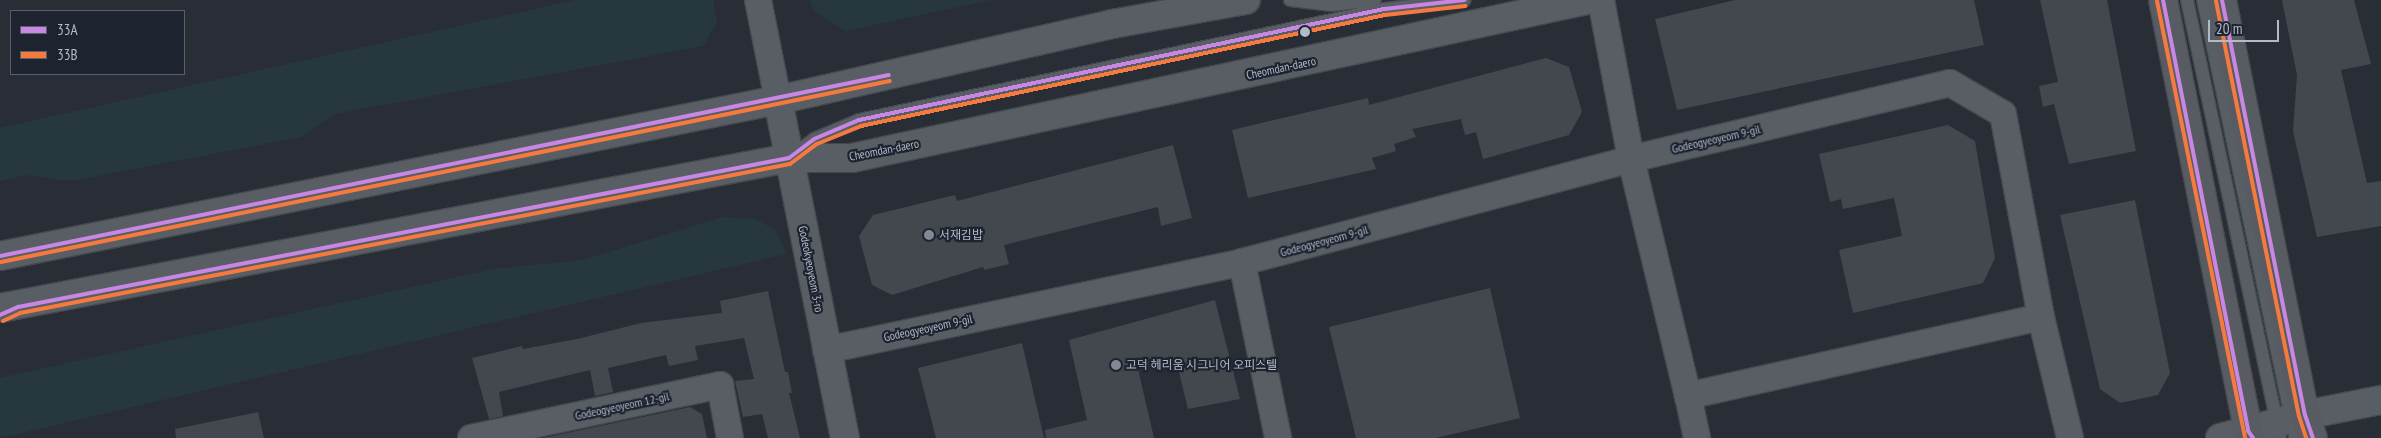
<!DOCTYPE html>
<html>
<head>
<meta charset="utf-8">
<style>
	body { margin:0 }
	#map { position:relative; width:2381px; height:438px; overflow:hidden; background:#292e36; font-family:"PT Sans Narrow","Noto Sans KR",sans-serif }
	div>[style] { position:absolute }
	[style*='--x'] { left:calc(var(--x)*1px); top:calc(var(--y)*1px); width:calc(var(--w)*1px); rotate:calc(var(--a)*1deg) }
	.green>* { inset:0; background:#27383c }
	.building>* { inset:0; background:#43474e }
	.roads { filter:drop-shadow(1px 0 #45494f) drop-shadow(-1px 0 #45494f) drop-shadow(0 1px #45494f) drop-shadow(0 -1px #45494f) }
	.service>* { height:12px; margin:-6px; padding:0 6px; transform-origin:6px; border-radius:6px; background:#595d64 }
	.minor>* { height:26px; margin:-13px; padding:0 13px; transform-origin:13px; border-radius:13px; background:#595d64 }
	.tertiary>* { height:28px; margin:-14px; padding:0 14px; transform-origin:14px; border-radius:14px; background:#595d64 }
	.secondary>* { height:28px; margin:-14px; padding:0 14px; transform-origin:14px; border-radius:14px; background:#585b62 }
	.bus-1>* { height:4px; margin:-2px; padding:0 2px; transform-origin:2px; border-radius:2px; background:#c787e3 }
	.bus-2>* { height:4px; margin:-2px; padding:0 2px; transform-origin:2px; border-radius:2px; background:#f6793e }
	.dots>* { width:14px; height:14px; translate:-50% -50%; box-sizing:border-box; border:2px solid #1d2430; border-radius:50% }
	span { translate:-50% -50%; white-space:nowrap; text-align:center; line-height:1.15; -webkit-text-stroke:4.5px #1d2430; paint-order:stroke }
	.street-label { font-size:12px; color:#b3bac7 }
	.poi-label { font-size:12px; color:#b3bac7 }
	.left { translate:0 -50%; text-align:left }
	.legend { position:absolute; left:10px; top:10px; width:175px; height:65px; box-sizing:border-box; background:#1d2430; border:1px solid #59606c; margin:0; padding:6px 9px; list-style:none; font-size:15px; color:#b3bac7 }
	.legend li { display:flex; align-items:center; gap:10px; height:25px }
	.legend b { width:25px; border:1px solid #59606c }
	.scale { position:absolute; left:2208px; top:20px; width:71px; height:22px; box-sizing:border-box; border:2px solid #b3bac7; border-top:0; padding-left:6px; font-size:15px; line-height:18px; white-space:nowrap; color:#b3bac7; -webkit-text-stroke:4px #1d2430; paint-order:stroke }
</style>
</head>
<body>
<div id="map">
	<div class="green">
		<i style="clip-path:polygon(575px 0,713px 0,717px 22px,703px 46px,334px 114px,301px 137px,71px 181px,25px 175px,0 181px,0 128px)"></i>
		<i style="clip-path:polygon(810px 0,991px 0,845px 31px,813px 10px)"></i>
		<i style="clip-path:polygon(723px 217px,755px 219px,776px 230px,786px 254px,0 438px,0 378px,494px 269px,583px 260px)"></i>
	</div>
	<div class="building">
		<i style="clip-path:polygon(1735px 0,1974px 0,1984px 45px,1677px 110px,1655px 19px)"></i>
		<i style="clip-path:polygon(2040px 0,2107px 0,2136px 151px,2069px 164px,2054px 104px,2043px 107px,2039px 86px,2058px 82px)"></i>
		<i style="clip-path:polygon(2282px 0,2354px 0,2371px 64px,2341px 70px,2367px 183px,2381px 181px,2381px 226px,2317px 237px,2293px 131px,2297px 75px)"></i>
		<i style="clip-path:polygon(1546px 58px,1569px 67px,1582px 112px,1569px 135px,1483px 159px,1476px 132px,1465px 135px,1461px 119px,1412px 129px,1416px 137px,1394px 144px,1396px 151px,1372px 158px,1376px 169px,1248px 198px,1232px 130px,1368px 98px,1369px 105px)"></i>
		<i style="clip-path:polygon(1948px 125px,1975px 141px,1995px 258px,1983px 283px,1853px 313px,1839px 250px,1902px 236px,1894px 198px,1843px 209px,1841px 199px,1830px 202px,1819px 154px)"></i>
		<i style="clip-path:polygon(1173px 145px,1192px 218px,1161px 226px,1158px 207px,1004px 245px,1009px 264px,984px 270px,983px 267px,892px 295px,872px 285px,859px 236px,873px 215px,955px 195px,957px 201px)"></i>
		<i style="clip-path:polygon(2135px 200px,2170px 373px,2158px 395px,2120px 403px,2100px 389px,2060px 215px)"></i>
		<i style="clip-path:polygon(1490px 288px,1520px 418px,1436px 438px,1356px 438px,1329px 327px)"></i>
		<i style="clip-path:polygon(768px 291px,785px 372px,788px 372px,792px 393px,789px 393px,800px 438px,768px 438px,762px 414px,743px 417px,735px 381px,754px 379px,744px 338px,695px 346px,698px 360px,669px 366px,666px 355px,608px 368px,613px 392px,595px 396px,590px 370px,499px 392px,503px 416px,489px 419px,472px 358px,522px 346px,523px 349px,577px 339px,641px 323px,722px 313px,720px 301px)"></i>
		<i style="clip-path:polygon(1215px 300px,1240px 399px,1188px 409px,1176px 360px,1138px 369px,1154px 438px,1046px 438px,1045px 430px,1087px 420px,1069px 340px)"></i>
		<i style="clip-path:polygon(1022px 343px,1044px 438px,936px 438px,918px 368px)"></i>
		<i style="clip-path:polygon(690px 407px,702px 414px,707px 438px,543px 438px)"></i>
		<i style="clip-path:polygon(258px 412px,264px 438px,176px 438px,175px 429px)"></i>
	</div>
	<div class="roads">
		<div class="service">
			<i style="--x:1290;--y:0;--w:42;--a:6.8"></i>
			<i style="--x:1332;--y:5;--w:43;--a:-6.6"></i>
			<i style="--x:2187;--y:0;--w:448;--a:78"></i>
			<i style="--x:2203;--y:0;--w:448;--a:78.1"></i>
			<i style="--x:793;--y:155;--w:26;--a:-37"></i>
			<i style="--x:814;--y:139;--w:49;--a:-22.9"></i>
			<i style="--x:859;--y:120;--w:537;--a:-11.94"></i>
			<i style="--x:1384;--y:9;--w:81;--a:-6.4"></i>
		</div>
		<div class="minor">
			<i style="--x:758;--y:0;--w:102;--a:78.7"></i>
			<i style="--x:1601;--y:0;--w:162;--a:79.3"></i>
			<i style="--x:1631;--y:159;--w:244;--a:76.5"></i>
			<i style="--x:1242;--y:262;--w:180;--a:78.4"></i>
			<i style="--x:2041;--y:317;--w:124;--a:76.5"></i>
			<i style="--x:826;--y:350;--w:425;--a:-11.9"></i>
			<i style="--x:1242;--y:262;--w:402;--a:-14.8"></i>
			<i style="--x:1631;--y:159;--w:328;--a:-13.4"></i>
			<i style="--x:1950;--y:83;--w:61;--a:30.3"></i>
			<i style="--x:2003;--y:114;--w:207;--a:79.4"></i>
			<i style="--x:2041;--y:317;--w:362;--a:167.4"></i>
			<i style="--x:1688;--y:396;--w:43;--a:77.9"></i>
			<i style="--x:471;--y:438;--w:255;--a:-12"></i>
			<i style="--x:720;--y:385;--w:54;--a:79.3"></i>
		</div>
		<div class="tertiary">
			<i style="--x:778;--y:100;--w:345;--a:78.8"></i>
			<i style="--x:0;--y:256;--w:793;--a:-11.34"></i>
			<i style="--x:778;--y:100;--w:343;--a:-12.8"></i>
			<i style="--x:1112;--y:24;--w:136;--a:-10.2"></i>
			<i style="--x:0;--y:308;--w:803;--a:-10.76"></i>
			<i style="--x:789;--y:158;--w:63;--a:0"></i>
			<i style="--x:852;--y:158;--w:753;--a:-12.12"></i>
			<i style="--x:2220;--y:438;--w:88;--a:-15.1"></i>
			<i style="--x:2305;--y:415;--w:77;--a:-11.2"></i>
		</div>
		<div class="secondary">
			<i style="--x:2163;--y:0;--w:447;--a:78.8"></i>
			<i style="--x:2222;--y:0;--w:423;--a:78.7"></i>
			<i style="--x:2305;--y:415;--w:24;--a:71"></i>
		</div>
	</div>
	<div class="bus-1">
		<i style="--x:2163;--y:0;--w:439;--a:78.8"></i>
		<i style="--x:2248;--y:431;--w:9;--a:54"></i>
		<i style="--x:2222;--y:0;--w:423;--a:78.7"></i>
		<i style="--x:2305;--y:415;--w:24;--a:71"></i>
		<i style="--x:0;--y:256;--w:907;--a:-11.51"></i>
		<i style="--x:0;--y:315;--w:20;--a:-24"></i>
		<i style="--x:18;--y:307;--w:785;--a:-10.94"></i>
		<i style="--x:789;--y:158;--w:31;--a:-37"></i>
		<i style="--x:814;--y:139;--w:49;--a:-22.9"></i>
		<i style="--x:859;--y:120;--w:537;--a:-11.94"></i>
		<i style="--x:1384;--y:9;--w:81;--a:-6.4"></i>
	</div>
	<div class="bus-2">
		<i style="--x:2157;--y:1;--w:446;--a:78.6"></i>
		<i style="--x:2216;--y:1;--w:423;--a:78.7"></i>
		<i style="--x:2299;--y:416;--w:23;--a:72"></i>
		<i style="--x:1;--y:262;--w:907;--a:-11.51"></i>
		<i style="--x:3;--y:321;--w:19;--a:-25"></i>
		<i style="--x:20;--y:313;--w:784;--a:-10.95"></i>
		<i style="--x:790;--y:164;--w:34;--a:-37"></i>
		<i style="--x:817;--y:144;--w:48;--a:-22.2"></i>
		<i style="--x:861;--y:126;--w:536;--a:-11.96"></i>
		<i style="--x:1385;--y:15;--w:81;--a:-6.4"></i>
	</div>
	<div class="dots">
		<i style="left:1305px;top:32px;background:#b3bac7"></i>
		<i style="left:929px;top:235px;background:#838994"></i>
		<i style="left:1116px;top:365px;background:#838994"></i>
	</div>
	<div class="street-label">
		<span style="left:1281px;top:68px;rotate:-12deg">Cheomdan-daero</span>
		<span style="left:1716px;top:139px;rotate:-13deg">Godeogyeoyeom 9-gil</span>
		<span style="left:884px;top:150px;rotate:-11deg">Cheomdan-daero</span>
		<span style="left:1324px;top:241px;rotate:-15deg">Godeogyeoyeom 9-gil</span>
		<span style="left:811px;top:269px;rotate:79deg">Godeokyeoyeom 3-ro</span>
		<span style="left:928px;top:328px;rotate:-12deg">Godeogyeoyeom 9-gil</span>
		<span style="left:622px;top:406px;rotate:-12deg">Godeogyeoyeom 12-gil</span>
	</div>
	<div class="poi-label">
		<span class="left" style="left:939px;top:235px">서재김밥</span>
		<span class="left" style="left:1126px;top:365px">고덕 헤리움 시그니어 오피스텔</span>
	</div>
	<ul class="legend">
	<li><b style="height:6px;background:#c787e3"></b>33A</li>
	<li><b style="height:6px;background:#f6793e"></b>33B</li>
	</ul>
	<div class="scale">20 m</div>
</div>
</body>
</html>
